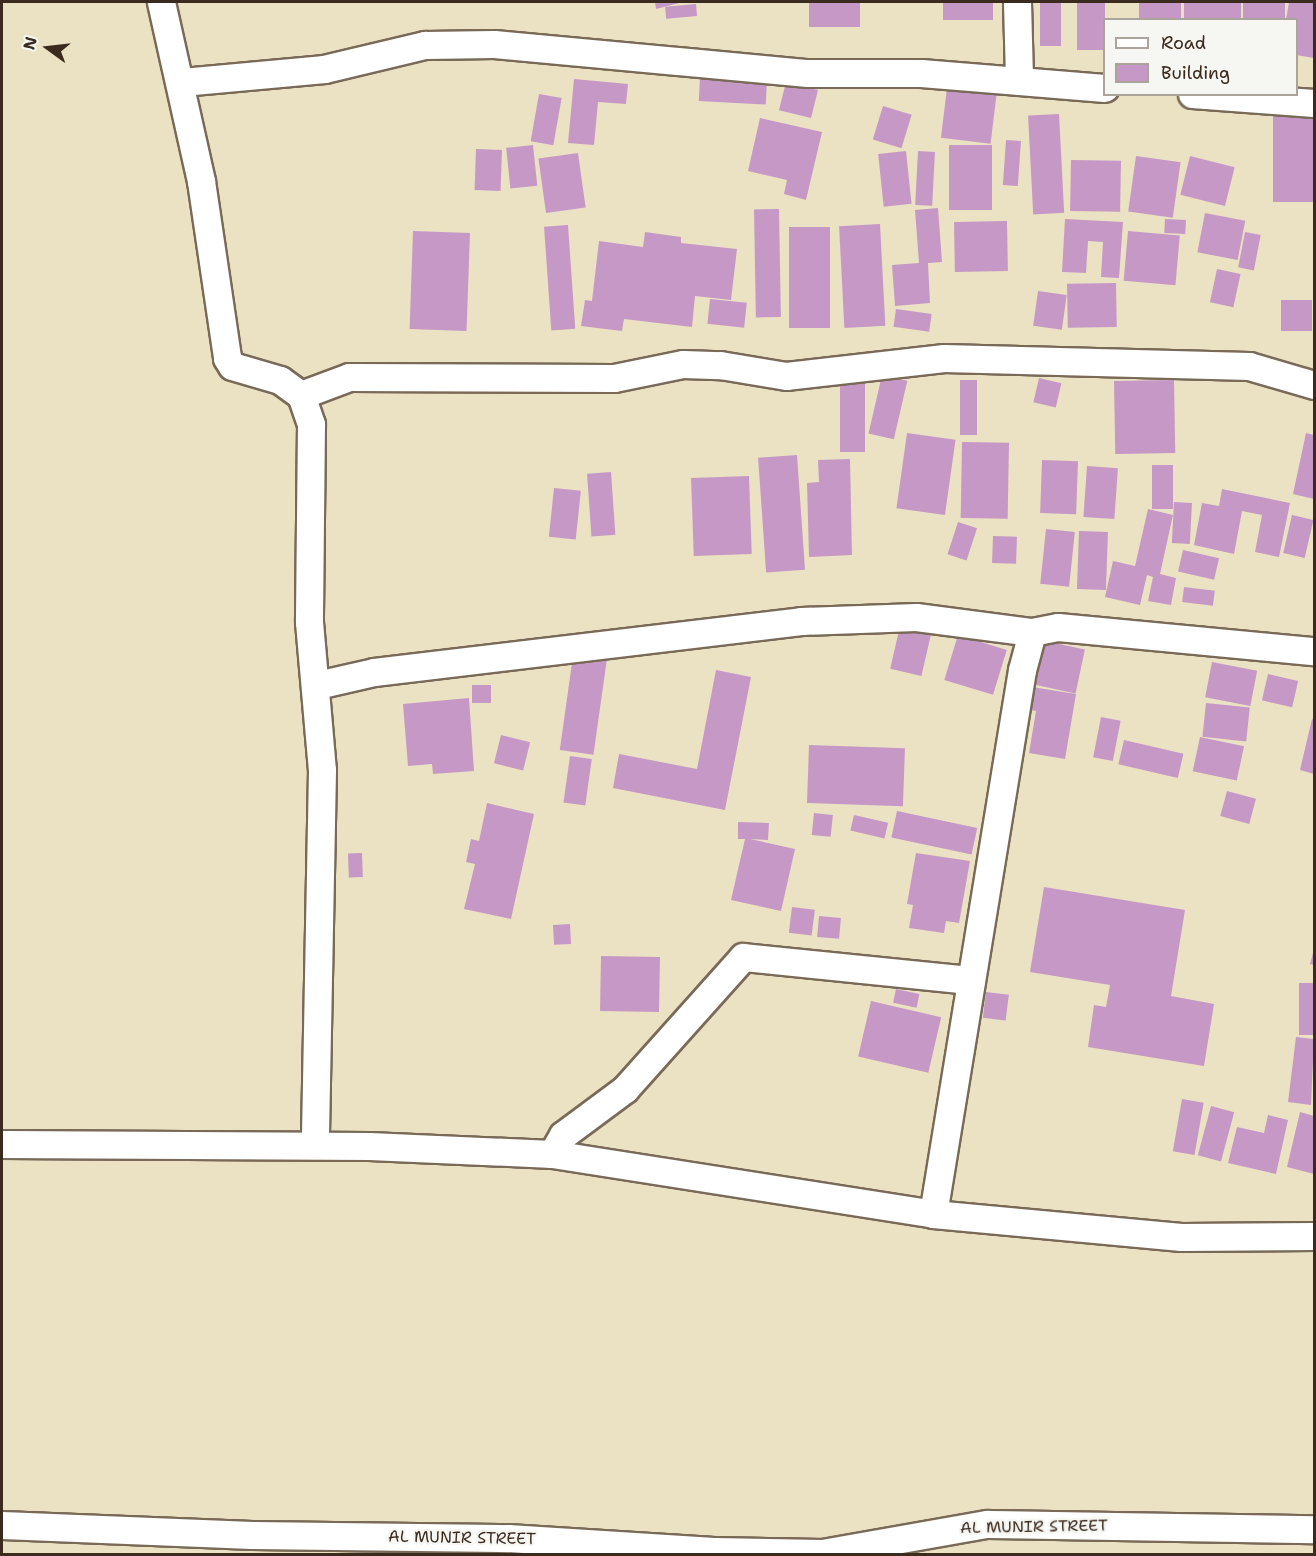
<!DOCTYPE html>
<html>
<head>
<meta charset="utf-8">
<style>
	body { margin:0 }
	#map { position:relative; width:1316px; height:1556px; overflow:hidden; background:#ebe2c3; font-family:"Shantell Sans",sans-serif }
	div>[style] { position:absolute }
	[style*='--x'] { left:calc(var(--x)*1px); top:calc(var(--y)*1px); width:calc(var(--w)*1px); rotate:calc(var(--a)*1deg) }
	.building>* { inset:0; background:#c698c6; transform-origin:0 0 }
	.roads { filter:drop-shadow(2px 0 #796a58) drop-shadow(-2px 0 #796a58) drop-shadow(0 2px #796a58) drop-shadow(0 -2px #796a58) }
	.street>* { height:27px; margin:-13.5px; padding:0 13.5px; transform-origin:13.5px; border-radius:13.5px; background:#fff }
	span { translate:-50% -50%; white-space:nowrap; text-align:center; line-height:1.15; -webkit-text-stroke:5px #f6f6f2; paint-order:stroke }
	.street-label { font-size:16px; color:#3b2a1e }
	.frame { position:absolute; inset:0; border:3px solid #3b2a1e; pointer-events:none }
	.legend { position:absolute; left:1103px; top:18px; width:195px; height:78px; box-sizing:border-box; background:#f6f6f2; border:2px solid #aba49d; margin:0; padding:8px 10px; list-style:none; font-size:18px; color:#3b2a1e }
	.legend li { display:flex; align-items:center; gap:12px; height:30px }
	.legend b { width:30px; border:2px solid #aba49d }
	.north { position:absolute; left:18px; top:18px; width:60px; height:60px; -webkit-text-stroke:4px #f6f6f2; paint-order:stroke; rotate:285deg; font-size:16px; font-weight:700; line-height:24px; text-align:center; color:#3b2a1e }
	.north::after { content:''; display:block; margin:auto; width:21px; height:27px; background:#3b2a1e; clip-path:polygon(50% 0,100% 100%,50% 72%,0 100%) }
</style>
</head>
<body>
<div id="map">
	<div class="building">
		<i style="clip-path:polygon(655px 2px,683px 2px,656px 9px)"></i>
		<i style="left:809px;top:2px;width:51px;height:25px"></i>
		<i style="left:943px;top:2px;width:50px;height:18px"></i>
		<i style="left:1040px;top:2px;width:21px;height:44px"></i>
		<i style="left:1077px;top:2px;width:28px;height:48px"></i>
		<i style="left:1139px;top:2px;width:42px;height:18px"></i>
		<i style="left:1184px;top:2px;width:57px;height:18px"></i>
		<i style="left:1243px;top:2px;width:42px;height:18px"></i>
		<i style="clip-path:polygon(1289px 2px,1314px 2px,1314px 58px,1296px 55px,1296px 20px,1286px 20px)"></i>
		<i style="left:696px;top:4px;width:12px;height:31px;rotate:85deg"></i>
		<i style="left:700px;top:78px;width:67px;height:23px;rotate:3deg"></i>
		<i style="clip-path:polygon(574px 79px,628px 84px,626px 104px,598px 102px,594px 145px,568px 143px)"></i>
		<i style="left:786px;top:82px;width:33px;height:29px;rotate:14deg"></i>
		<i style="left:947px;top:88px;width:50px;height:50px;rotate:7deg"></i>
		<i style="left:539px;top:94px;width:23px;height:48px;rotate:10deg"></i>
		<i style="left:883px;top:106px;width:30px;height:35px;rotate:17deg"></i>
		<i style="left:1314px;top:111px;width:91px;height:41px;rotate:90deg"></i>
		<i style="left:1059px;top:114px;width:99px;height:31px;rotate:87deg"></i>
		<i style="clip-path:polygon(760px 118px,822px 132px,806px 200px,784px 194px,787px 180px,748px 171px)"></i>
		<i style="left:1006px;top:140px;width:15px;height:45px;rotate:4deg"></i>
		<i style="left:533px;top:145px;width:41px;height:27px;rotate:84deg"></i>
		<i style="left:949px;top:145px;width:43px;height:65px"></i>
		<i style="left:476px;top:149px;width:26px;height:41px;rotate:2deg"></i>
		<i style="left:906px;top:151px;width:53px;height:28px;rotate:84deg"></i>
		<i style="left:918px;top:151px;width:17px;height:54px;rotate:3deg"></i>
		<i style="left:578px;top:153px;width:55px;height:40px;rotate:82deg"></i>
		<i style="left:1136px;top:156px;width:45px;height:56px;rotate:8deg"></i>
		<i style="left:1190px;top:156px;width:46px;height:40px;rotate:14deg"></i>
		<i style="left:1071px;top:160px;width:50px;height:51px;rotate:1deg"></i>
		<i style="clip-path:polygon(938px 208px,942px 262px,928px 263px,930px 303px,895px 306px,892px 265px,919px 263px,915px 210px)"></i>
		<i style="left:779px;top:209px;width:108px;height:25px;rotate:89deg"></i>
		<i style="left:1205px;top:213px;width:41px;height:40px;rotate:11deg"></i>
		<i style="clip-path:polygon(1065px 219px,1123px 222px,1119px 278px,1101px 277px,1103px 242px,1088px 241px,1086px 273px,1062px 272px)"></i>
		<i style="left:1165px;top:219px;width:21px;height:14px;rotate:3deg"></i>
		<i style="left:1007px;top:221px;width:50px;height:53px;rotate:89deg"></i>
		<i style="left:880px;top:224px;width:102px;height:41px;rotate:87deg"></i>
		<i style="left:568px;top:225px;width:104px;height:24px;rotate:86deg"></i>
		<i style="left:789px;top:227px;width:41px;height:101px"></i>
		<i style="left:413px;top:231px;width:57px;height:98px;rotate:2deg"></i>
		<i style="left:1128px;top:231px;width:52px;height:50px;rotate:5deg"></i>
		<i style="clip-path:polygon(645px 232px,681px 237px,681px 243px,737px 249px,731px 300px,695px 296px,692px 327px,624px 319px,622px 331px,581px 326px,585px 300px,592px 301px,599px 241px,643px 247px)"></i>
		<i style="left:1245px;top:232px;width:16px;height:36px;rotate:11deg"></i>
		<i style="left:1217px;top:269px;width:24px;height:34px;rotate:12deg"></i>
		<i style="left:1116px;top:283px;width:44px;height:49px;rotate:89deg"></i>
		<i style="left:1038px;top:291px;width:29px;height:35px;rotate:8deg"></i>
		<i style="left:710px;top:299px;width:37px;height:25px;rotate:6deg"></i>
		<i style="left:1281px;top:300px;width:31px;height:31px"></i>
		<i style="left:896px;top:309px;width:36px;height:18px;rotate:8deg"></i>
		<i style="left:882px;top:375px;width:26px;height:60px;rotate:13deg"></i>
		<i style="left:1039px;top:378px;width:23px;height:25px;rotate:13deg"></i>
		<i style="left:960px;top:380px;width:17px;height:55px"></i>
		<i style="left:1174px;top:380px;width:73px;height:60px;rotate:89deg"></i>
		<i style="left:840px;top:381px;width:25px;height:71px"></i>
		<i style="left:907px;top:433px;width:49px;height:76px;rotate:8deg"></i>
		<i style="clip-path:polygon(1306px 433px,1314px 435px,1314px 499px,1293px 494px)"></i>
		<i style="left:962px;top:442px;width:47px;height:76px;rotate:1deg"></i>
		<i style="left:797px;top:455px;width:115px;height:39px;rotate:86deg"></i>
		<i style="clip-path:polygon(850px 459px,852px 555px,809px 557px,807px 483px,819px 482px,818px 460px)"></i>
		<i style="left:1042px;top:460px;width:36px;height:53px;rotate:2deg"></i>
		<i style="left:1152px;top:465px;width:21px;height:44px"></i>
		<i style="left:1087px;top:466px;width:31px;height:51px;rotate:4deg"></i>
		<i style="left:611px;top:472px;width:63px;height:24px;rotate:86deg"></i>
		<i style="left:749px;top:476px;width:78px;height:58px;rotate:88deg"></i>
		<i style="left:554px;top:488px;width:27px;height:49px;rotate:6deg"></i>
		<i style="clip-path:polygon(1222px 489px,1290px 503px,1279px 557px,1255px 552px,1262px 515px,1242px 511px,1234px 554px,1194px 545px,1202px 503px,1219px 506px)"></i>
		<i style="left:1174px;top:502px;width:18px;height:41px;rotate:3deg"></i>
		<i style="clip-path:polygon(1148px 509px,1173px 515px,1160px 574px,1176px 578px,1171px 605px,1148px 601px,1153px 577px,1147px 575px,1140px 605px,1105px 597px,1113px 561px,1135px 566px)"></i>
		<i style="left:1292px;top:515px;width:22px;height:39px;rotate:13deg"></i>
		<i style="left:958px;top:522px;width:20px;height:34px;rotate:18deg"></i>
		<i style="left:1046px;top:529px;width:29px;height:55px;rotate:6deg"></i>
		<i style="left:1079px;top:531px;width:29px;height:58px;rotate:2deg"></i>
		<i style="left:993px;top:536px;width:24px;height:27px;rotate:2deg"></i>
		<i style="left:1183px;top:550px;width:37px;height:22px;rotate:13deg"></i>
		<i style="left:1184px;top:587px;width:31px;height:15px;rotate:7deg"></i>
		<i style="left:901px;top:622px;width:32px;height:48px;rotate:13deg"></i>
		<i style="left:958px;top:635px;width:51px;height:47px;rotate:17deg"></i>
		<i style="left:1036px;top:639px;width:50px;height:45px;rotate:12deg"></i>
		<i style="left:573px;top:656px;width:34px;height:95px;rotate:8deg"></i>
		<i style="left:1212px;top:662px;width:46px;height:36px;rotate:11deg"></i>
		<i style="clip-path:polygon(716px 670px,751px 677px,725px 810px,613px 788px,619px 754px,697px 769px)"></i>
		<i style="left:1268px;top:674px;width:31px;height:27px;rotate:13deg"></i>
		<i style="left:472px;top:685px;width:19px;height:18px"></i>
		<i style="clip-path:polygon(1026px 686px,1076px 694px,1065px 759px,1029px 753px,1036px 711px,1022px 709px)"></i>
		<i style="clip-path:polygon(469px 698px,474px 771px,433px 774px,432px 764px,408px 766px,403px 704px)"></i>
		<i style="left:1206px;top:703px;width:44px;height:34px;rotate:6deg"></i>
		<i style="left:1101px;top:717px;width:20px;height:41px;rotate:11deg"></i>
		<i style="clip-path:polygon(1312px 719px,1314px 719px,1314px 774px,1300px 770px)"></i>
		<i style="left:501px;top:735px;width:30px;height:29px;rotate:14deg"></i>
		<i style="left:1200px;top:737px;width:45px;height:35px;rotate:12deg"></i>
		<i style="left:1124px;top:740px;width:61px;height:25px;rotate:13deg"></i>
		<i style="left:809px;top:745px;width:96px;height:58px;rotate:2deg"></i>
		<i style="left:570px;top:756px;width:22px;height:47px;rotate:8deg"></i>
		<i style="left:1227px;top:791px;width:30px;height:26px;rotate:15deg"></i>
		<i style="clip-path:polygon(487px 803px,534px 814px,511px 919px,464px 909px,475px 864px,466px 862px,471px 839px,479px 841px)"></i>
		<i style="left:897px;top:811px;width:82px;height:27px;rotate:12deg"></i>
		<i style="left:814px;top:813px;width:19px;height:22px;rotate:6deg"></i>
		<i style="left:854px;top:815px;width:35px;height:16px;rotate:13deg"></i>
		<i style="clip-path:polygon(738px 822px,769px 823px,768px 840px,750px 839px,795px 849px,781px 911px,731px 900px,745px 839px,738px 839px)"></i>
		<i style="left:362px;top:853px;width:24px;height:14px;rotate:88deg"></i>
		<i style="clip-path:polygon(916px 853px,970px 861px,959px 923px,946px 921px,944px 933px,909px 928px,913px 905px,907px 904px)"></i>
		<i style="clip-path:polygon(1044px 887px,1185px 910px,1171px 996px,1214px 1004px,1204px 1066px,1088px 1047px,1094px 1005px,1106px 1007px,1110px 985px,1030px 972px)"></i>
		<i style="left:792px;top:907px;width:23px;height:26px;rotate:7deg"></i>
		<i style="left:819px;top:916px;width:22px;height:21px;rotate:5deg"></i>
		<i style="left:570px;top:924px;width:20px;height:17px;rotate:87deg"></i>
		<i style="clip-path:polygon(1314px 949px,1314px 965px,1310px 964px)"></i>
		<i style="left:601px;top:956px;width:59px;height:55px;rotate:1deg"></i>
		<i style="left:1299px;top:983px;width:15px;height:52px"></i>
		<i style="left:896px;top:989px;width:24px;height:14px;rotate:12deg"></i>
		<i style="left:986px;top:992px;width:23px;height:26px;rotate:7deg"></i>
		<i style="left:871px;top:1001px;width:72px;height:57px;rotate:13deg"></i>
		<i style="clip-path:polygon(1296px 1037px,1314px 1039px,1311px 1105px,1288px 1102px)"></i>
		<i style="left:1182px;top:1099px;width:22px;height:53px;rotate:10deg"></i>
		<i style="left:1211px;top:1106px;width:24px;height:51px;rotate:15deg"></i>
		<i style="clip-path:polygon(1300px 1112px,1314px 1116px,1314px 1174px,1287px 1167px)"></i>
		<i style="clip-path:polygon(1268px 1115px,1288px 1120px,1276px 1174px,1228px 1163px,1237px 1127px,1264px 1133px)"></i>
	</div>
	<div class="roads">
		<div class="street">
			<i style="--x:161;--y:2;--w:183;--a:77.4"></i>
			<i style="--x:201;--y:181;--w:179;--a:81.6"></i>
			<i style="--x:227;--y:358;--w:9;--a:58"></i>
			<i style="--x:232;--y:366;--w:50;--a:16.3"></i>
			<i style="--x:280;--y:380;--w:26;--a:36"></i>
			<i style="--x:301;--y:395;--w:31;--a:71"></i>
			<i style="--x:311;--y:424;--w:198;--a:90.6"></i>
			<i style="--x:309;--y:622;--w:149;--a:85"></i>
			<i style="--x:322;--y:770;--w:375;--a:91.1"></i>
			<i style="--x:1017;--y:2;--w:79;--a:88.5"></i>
			<i style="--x:182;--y:82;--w:143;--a:-5.2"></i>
			<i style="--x:324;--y:69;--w:104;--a:-13.4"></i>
			<i style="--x:425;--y:45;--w:69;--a:-0.8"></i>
			<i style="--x:494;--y:44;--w:315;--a:5.3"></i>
			<i style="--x:808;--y:73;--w:113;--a:0"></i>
			<i style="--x:921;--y:73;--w:184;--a:4.7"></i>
			<i style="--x:1192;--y:94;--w:122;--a:4.2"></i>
			<i style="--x:301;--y:395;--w:51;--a:-20.6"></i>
			<i style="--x:349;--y:377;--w:265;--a:0.2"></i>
			<i style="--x:614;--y:378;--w:70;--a:-11.5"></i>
			<i style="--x:683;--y:364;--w:37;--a:2"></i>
			<i style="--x:720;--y:365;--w:67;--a:9.5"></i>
			<i style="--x:786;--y:376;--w:159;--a:-6.5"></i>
			<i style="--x:944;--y:358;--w:305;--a:1.5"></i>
			<i style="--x:1249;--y:366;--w:68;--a:16.3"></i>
			<i style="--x:317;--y:685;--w:58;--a:-12.8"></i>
			<i style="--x:374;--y:672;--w:430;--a:-6.8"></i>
			<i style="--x:801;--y:621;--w:115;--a:-2"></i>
			<i style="--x:916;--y:617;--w:117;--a:7.4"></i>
			<i style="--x:2;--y:1144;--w:367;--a:0.3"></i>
			<i style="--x:369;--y:1146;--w:183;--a:2.5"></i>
			<i style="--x:552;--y:1154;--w:386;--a:8.9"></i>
			<i style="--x:933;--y:1214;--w:249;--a:5.3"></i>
			<i style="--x:1181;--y:1237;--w:133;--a:-0.4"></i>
			<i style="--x:552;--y:1154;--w:22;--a:-60"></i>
			<i style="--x:563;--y:1135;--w:77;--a:-36.6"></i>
			<i style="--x:625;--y:1089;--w:177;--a:-48.2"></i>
			<i style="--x:743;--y:957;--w:229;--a:5.8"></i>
			<i style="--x:933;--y:1214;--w:551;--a:-80.71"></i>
			<i style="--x:1022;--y:670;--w:39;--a:-75"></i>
			<i style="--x:1032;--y:632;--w:26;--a:-11"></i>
			<i style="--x:1058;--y:627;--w:257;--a:5.4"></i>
			<i style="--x:2;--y:1525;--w:250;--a:2.3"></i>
			<i style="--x:252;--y:1535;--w:256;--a:0.7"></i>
			<i style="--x:508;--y:1538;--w:206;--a:3.6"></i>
			<i style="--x:714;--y:1551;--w:108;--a:1.1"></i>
			<i style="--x:822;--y:1553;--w:168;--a:-10"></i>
			<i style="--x:987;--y:1524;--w:327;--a:0.9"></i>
		</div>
	</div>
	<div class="street-label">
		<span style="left:1034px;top:1527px;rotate:-1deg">AL MUNIR STREET</span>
		<span style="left:462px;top:1538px;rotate:1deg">AL MUNIR STREET</span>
	</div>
	<div class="frame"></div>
	<ul class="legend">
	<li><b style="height:8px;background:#fff"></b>Road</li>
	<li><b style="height:16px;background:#c698c6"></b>Building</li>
	</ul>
	<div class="north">N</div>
</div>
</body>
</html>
